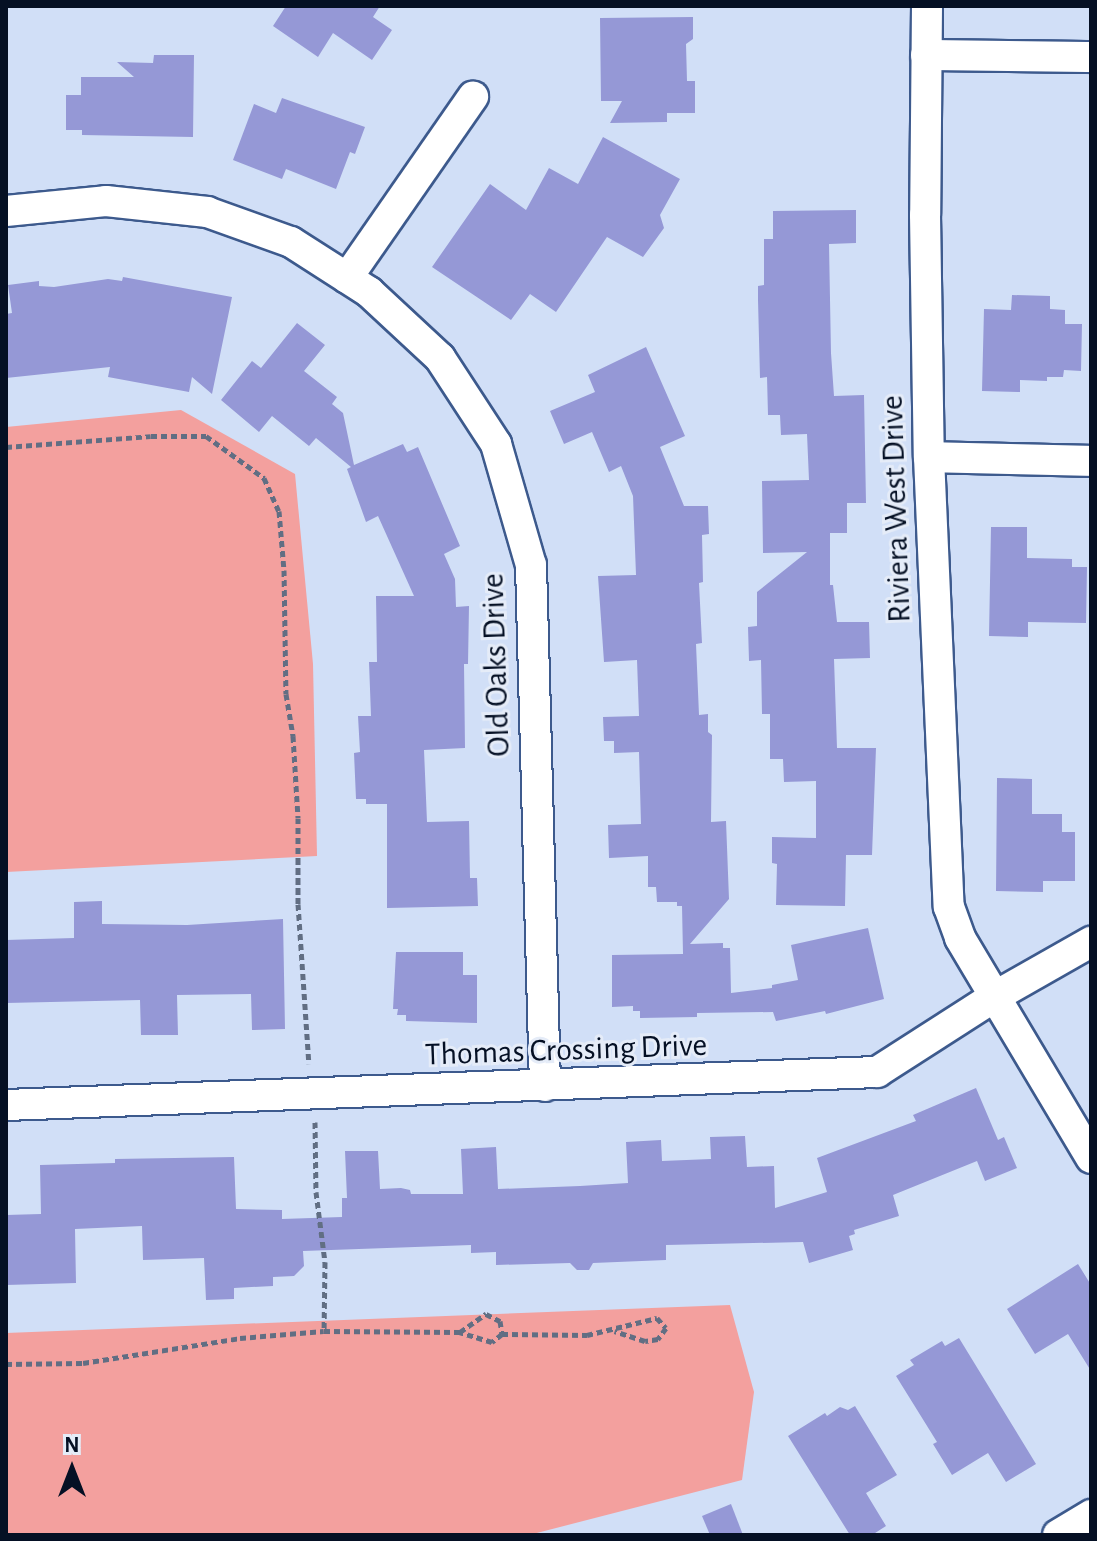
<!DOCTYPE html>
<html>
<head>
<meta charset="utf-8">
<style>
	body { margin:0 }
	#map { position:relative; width:1097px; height:1541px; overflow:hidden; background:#d1dff7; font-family:"Alegreya Sans",sans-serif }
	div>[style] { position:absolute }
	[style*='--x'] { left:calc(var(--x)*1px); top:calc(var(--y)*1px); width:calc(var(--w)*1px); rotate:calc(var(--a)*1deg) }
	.green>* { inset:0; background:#f3a09e }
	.building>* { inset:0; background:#9598d6 }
	.path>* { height:5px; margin-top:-2.5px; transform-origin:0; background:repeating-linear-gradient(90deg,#616e83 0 6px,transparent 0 10px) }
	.roads { filter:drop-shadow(2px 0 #3d5a8d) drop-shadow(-2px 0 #3d5a8d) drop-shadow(0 2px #3d5a8d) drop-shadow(0 -2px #3d5a8d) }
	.minor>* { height:30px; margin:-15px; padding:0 15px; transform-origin:15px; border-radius:15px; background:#fff }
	span { translate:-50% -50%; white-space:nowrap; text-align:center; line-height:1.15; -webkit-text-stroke:6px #e5ecf8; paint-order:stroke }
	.street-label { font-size:32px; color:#051024 }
	.frame { position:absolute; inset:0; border:8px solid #051024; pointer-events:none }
	.north { position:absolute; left:32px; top:1429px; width:80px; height:80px; -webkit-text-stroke:6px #e5ecf8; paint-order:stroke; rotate:0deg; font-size:22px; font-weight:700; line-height:32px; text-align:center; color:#051024 }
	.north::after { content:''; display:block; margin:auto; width:28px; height:36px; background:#051024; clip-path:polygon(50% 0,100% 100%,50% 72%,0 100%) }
</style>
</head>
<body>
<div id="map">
	<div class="green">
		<i style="clip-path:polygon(181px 410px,295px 474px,313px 664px,317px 856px,6px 872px,6px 427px)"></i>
		<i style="clip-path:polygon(730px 1305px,754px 1392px,742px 1480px,529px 1535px,6px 1535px,6px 1333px)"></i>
	</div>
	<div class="building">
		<i style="clip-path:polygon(286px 6px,380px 6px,373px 17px,392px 30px,372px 60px,333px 33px,318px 57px,273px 26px)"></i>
		<i style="clip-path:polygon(693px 17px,693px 39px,686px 44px,687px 81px,695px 81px,695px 113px,667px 113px,667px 122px,610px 123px,622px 101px,601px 101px,600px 18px)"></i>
		<i style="clip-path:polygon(154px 55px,194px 55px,193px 137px,82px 135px,82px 130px,66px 130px,66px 95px,81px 95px,81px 77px,134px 77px,117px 62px,153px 63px)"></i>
		<i style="clip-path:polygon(282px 98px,365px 127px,355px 154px,350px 152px,336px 189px,286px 169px,282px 179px,233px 160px,254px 104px,276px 113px)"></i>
		<i style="clip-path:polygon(603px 137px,680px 179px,660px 215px,664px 228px,643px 257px,607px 237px,556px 312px,530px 294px,511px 320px,432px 267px,490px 184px,526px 210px,549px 168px,578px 184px)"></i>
		<i style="clip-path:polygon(856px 210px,856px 243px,829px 244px,831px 353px,834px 396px,864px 395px,866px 503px,847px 503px,847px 533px,830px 533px,830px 585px,833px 585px,837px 622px,869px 622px,870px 658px,834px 659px,837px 748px,876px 748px,872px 855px,846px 855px,845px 906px,776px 905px,777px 864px,772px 863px,772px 837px,816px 838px,816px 781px,784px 782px,783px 759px,770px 759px,770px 714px,762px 714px,761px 660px,749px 661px,748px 627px,757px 626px,757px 592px,807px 552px,763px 553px,762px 481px,809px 480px,807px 434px,781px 435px,780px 415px,768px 415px,767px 377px,760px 378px,758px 300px,758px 286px,764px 285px,764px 239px,773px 239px,773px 211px)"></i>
		<i style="clip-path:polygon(123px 277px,232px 297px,212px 394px,192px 377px,189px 392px,108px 377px,110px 367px,6px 378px,6px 314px,12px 313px,8px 285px,39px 281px,39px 286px,54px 287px,108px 279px,122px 281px)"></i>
		<i style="clip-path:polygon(1012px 295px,1050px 296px,1050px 309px,1065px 310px,1065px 324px,1082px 324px,1081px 371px,1064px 370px,1063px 377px,1047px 377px,1047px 381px,1020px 380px,1020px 392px,982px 391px,984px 309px,1011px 310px)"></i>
		<i style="clip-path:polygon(297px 323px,325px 345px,304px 371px,337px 397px,332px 404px,343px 413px,354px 465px,403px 444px,407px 452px,418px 447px,460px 546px,444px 554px,455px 579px,456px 607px,469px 606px,468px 664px,464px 664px,465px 748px,424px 750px,427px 822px,469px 821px,470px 878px,477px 878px,478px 906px,387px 908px,387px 804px,366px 804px,366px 799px,356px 799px,354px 753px,360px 752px,358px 716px,371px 716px,369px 662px,377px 662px,376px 596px,414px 596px,378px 516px,366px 522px,347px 469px,351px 467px,316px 438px,309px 446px,272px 416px,259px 432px,221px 400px,252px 361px,261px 368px)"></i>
		<i style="clip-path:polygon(646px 347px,685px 436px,660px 447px,684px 506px,708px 506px,709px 534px,702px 535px,703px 582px,699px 583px,702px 643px,696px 644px,699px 715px,708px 714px,708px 732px,712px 735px,711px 822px,726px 821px,729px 899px,690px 944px,723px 943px,723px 948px,730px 948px,731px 993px,772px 988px,772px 985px,798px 980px,791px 945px,868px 928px,884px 999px,826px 1014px,825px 1011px,776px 1021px,773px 1012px,697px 1013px,697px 1017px,640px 1018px,640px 1011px,633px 1011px,633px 1006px,612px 1007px,612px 955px,683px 954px,682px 906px,677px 906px,677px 902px,657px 902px,656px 887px,648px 887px,648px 856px,609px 858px,608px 825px,641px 824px,639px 752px,614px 753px,614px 741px,604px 741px,603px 717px,639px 716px,637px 660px,604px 662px,598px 576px,636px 575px,633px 496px,621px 466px,609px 472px,592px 432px,564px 444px,550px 411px,595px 392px,588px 375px)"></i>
		<i style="clip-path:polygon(991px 527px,1027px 527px,1027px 558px,1072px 559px,1072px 567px,1087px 567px,1086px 623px,1028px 622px,1028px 637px,989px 636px)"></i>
		<i style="clip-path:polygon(997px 778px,1032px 779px,1032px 814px,1062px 814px,1062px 832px,1075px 832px,1075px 881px,1043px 881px,1043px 892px,996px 891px)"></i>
		<i style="clip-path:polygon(102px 901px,102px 924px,187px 925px,283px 919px,285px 1029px,252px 1030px,251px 994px,177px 995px,178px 1035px,141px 1035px,140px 1000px,6px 1003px,6px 940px,74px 938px,74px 902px)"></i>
		<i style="clip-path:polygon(396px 952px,463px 952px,463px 975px,477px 975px,477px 1023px,406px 1021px,406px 1015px,397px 1015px,398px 1009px,393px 1009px)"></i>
		<i style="clip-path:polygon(976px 1088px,998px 1140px,1004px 1137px,1017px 1168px,985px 1181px,977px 1161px,893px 1195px,899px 1216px,854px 1230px,855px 1234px,849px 1236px,853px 1250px,809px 1263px,803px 1242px,666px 1245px,666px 1260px,593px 1263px,589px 1270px,577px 1270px,570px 1263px,496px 1265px,496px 1252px,471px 1253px,471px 1245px,303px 1251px,304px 1266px,294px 1276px,273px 1277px,273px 1286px,234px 1288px,234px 1299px,206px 1300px,204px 1258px,143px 1260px,142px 1226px,75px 1229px,76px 1283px,6px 1285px,6px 1215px,41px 1214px,40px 1165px,115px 1163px,115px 1159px,234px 1157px,236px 1209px,282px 1210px,282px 1219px,342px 1217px,342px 1198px,347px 1198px,345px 1151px,378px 1151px,380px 1189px,401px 1188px,410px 1190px,411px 1194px,463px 1194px,461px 1149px,496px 1147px,498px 1189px,580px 1186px,628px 1183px,626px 1142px,661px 1140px,662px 1161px,711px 1159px,710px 1137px,745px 1136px,747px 1167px,774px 1166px,775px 1208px,827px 1192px,817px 1158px,916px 1121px,913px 1115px)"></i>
		<i style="clip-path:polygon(1078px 1264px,1091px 1285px,1091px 1371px,1068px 1334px,1035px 1354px,1007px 1309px)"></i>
		<i style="clip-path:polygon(959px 1338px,1036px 1464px,1006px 1482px,988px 1453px,952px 1475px,933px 1444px,937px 1442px,896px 1376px,914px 1365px,910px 1360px,942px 1341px,945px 1346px)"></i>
		<i style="clip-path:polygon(855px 1406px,897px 1475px,866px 1493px,886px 1526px,872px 1535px,850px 1535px,788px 1436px,825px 1413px,827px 1416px,840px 1407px,848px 1410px)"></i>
		<i style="clip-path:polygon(731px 1504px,743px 1535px,710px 1535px,702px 1516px)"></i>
	</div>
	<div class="path">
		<i style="--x:6;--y:447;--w:145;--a:-4.3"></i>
		<i style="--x:151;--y:436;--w:55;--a:0"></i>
		<i style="--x:206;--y:436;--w:72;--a:35.9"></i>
		<i style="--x:264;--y:478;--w:36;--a:66"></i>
		<i style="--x:279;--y:511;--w:59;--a:85.2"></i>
		<i style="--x:284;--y:570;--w:124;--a:89.1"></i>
		<i style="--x:286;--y:694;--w:43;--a:80.5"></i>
		<i style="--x:293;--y:736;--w:82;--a:86.5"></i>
		<i style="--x:298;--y:818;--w:86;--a:90"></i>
		<i style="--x:298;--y:904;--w:160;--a:86.1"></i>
		<i style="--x:315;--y:1122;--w:70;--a:89.2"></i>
		<i style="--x:316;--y:1192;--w:71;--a:82.7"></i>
		<i style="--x:325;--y:1262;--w:69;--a:90.8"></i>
		<i style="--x:324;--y:1331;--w:136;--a:0.4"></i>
		<i style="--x:460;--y:1332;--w:32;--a:-35"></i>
		<i style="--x:486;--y:1314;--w:16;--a:27"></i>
		<i style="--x:500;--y:1321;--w:13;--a:81"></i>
		<i style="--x:502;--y:1334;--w:13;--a:141"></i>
		<i style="--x:492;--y:1342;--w:34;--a:-163"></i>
		<i style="--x:502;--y:1334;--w:85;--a:0.7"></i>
		<i style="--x:587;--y:1335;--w:72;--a:-13.7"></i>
		<i style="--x:657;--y:1318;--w:13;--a:48"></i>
		<i style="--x:666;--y:1328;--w:14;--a:126"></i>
		<i style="--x:658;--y:1339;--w:13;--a:171"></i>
		<i style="--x:645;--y:1341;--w:32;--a:-162"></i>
		<i style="--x:6;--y:1364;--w:77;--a:-0.7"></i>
		<i style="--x:83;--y:1363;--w:159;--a:-9"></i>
		<i style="--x:240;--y:1338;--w:84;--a:-4.8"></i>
	</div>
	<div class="roads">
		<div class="minor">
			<i style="--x:927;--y:6;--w:209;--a:90.5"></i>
			<i style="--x:925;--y:215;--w:242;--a:89.1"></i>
			<i style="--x:929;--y:457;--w:450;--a:87.5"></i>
			<i style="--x:949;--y:907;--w:33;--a:70"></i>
			<i style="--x:960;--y:938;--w:256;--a:59.2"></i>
			<i style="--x:926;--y:55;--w:165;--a:0.7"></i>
			<i style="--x:6;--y:211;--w:100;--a:-5.7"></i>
			<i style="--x:106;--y:201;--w:102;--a:6.2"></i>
			<i style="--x:207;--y:212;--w:89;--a:19.7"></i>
			<i style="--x:291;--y:242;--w:93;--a:32.7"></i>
			<i style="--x:369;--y:292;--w:97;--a:42.9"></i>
			<i style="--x:440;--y:358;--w:103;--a:56.9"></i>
			<i style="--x:496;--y:444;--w:126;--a:73.9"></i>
			<i style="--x:531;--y:565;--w:521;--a:88.46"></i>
			<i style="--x:347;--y:278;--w:221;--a:-55.2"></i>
			<i style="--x:929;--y:457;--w:162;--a:1.4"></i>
			<i style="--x:6;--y:1105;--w:872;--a:-2.17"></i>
			<i style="--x:877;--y:1072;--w:139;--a:-32.7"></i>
			<i style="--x:994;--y:997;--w:112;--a:-29.6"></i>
			<i style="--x:1058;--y:1535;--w:39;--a:-31"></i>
		</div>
	</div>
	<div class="street-label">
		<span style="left:896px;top:509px;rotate:-92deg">Riviera West Drive</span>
		<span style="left:496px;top:665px;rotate:-92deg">Old Oaks Drive</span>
		<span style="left:566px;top:1050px;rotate:-2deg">Thomas Crossing Drive</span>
	</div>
	<div class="frame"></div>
	<div class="north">N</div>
</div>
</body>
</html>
